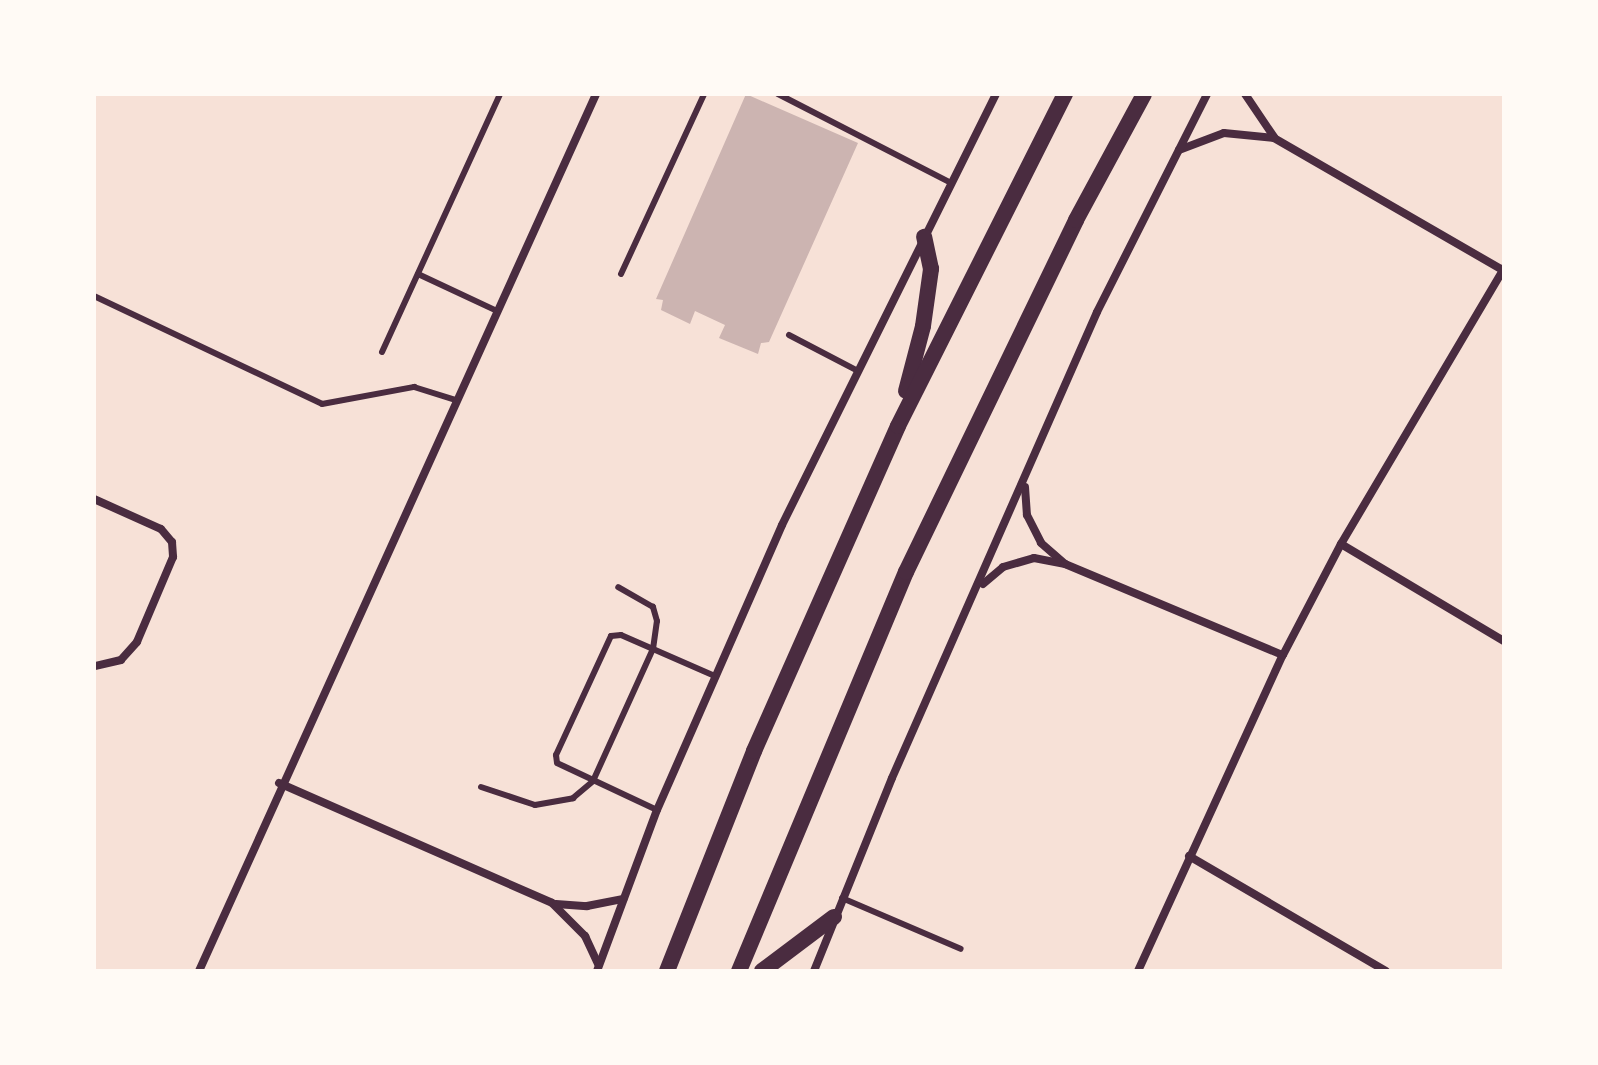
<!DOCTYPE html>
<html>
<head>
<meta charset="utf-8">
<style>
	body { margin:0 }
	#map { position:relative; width:1598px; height:1065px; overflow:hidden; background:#f7e1d7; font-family:Figtree,sans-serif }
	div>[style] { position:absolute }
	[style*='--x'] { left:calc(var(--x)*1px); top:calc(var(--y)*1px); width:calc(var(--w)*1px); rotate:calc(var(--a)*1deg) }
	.building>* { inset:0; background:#ccb4b1 }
	.service>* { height:6px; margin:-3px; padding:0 3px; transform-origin:3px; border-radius:3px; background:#4a2c40 }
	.minor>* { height:8px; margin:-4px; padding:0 4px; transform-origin:4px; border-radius:4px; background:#4a2c40 }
	.secondary>* { height:16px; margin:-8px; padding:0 8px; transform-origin:8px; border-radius:8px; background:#4a2c40 }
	span { translate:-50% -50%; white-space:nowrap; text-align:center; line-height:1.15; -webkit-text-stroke:8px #fffaf5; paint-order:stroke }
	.frame { position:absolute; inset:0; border:96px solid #fffaf5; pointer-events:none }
</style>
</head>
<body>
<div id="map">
	<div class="building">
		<i style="clip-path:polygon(746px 94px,858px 143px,769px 342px,761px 343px,758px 354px,719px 338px,725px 325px,695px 311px,690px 324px,661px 310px,663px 300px,656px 299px)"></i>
	</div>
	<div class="service">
		<i style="--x:778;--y:94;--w:195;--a:27.2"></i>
		<i style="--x:418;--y:274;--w:87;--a:25.1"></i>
		<i style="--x:621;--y:274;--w:198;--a:-65.2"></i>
		<i style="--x:94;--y:296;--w:252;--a:25.3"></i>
		<i style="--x:322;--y:404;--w:94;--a:-10.5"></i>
		<i style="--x:414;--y:387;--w:44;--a:17.2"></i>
		<i style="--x:789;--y:335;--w:76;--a:27.6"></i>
		<i style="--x:382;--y:352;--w:284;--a:-65.4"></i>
		<i style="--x:481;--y:787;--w:57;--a:18.4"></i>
		<i style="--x:535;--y:805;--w:39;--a:-10"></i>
		<i style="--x:573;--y:798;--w:26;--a:-40"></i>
		<i style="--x:593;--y:781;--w:145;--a:-65.6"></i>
		<i style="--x:653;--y:649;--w:28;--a:-82"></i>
		<i style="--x:657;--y:621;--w:15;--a:-106"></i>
		<i style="--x:653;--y:607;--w:40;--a:-150.3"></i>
		<i style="--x:657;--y:810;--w:110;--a:-154.8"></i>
		<i style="--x:557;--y:763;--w:8;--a:-97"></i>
		<i style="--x:556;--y:755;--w:131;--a:-65.2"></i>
		<i style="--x:611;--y:636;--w:10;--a:-6"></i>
		<i style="--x:621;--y:635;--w:103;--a:23.6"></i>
		<i style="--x:842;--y:898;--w:129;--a:23.2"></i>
	</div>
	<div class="minor">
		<i style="--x:1245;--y:94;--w:52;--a:56"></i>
		<i style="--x:1179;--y:150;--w:48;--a:-20.7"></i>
		<i style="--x:1224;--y:133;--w:50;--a:5.7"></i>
		<i style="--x:1274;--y:138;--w:266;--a:30"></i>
		<i style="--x:1025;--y:487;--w:28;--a:86"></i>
		<i style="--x:1027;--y:515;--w:31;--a:63"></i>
		<i style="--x:1041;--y:543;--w:30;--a:41"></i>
		<i style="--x:94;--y:499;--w:73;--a:24.1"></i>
		<i style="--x:161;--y:529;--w:17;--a:50"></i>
		<i style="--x:172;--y:542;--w:15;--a:86"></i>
		<i style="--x:173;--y:557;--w:92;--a:113"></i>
		<i style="--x:137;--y:642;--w:24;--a:132"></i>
		<i style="--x:121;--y:660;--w:28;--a:167"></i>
		<i style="--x:1341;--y:544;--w:190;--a:30.8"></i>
		<i style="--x:983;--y:584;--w:26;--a:-40"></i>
		<i style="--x:1003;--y:567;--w:32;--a:-16"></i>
		<i style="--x:1034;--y:558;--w:32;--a:11"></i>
		<i style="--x:1065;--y:564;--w:236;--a:22.7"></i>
		<i style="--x:279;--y:783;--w:298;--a:23.7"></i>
		<i style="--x:552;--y:903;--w:47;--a:45"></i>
		<i style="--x:585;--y:936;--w:31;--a:65"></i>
		<i style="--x:1189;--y:856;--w:228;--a:30.3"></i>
		<i style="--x:556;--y:904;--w:31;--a:4"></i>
		<i style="--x:587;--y:906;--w:37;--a:-11"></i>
		<i style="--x:199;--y:971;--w:963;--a:-65.64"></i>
		<i style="--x:597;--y:971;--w:172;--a:-69.6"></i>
		<i style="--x:657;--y:810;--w:311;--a:-66.3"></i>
		<i style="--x:782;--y:525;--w:481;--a:-63.6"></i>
		<i style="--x:814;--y:971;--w:208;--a:-68"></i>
		<i style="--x:892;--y:778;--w:509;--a:-66.25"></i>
		<i style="--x:1097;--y:312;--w:244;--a:-63.2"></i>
		<i style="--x:1138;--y:971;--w:348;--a:-65.4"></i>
		<i style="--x:1283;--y:655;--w:125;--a:-62.4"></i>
		<i style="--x:1341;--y:544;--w:321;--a:-59.4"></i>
	</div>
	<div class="secondary">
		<i style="--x:906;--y:391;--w:67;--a:-75.3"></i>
		<i style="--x:923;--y:326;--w:58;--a:-82"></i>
		<i style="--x:931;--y:269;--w:33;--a:-102"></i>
		<i style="--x:667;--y:971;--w:237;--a:-68.4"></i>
		<i style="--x:754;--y:751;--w:355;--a:-66.1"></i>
		<i style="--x:898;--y:426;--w:372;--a:-63.3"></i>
		<i style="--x:739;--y:971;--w:433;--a:-67.3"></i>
		<i style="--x:906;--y:572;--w:391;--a:-64.2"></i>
		<i style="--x:1076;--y:220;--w:143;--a:-61.6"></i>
		<i style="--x:762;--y:971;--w:90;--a:-36.9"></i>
	</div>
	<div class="frame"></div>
</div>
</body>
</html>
